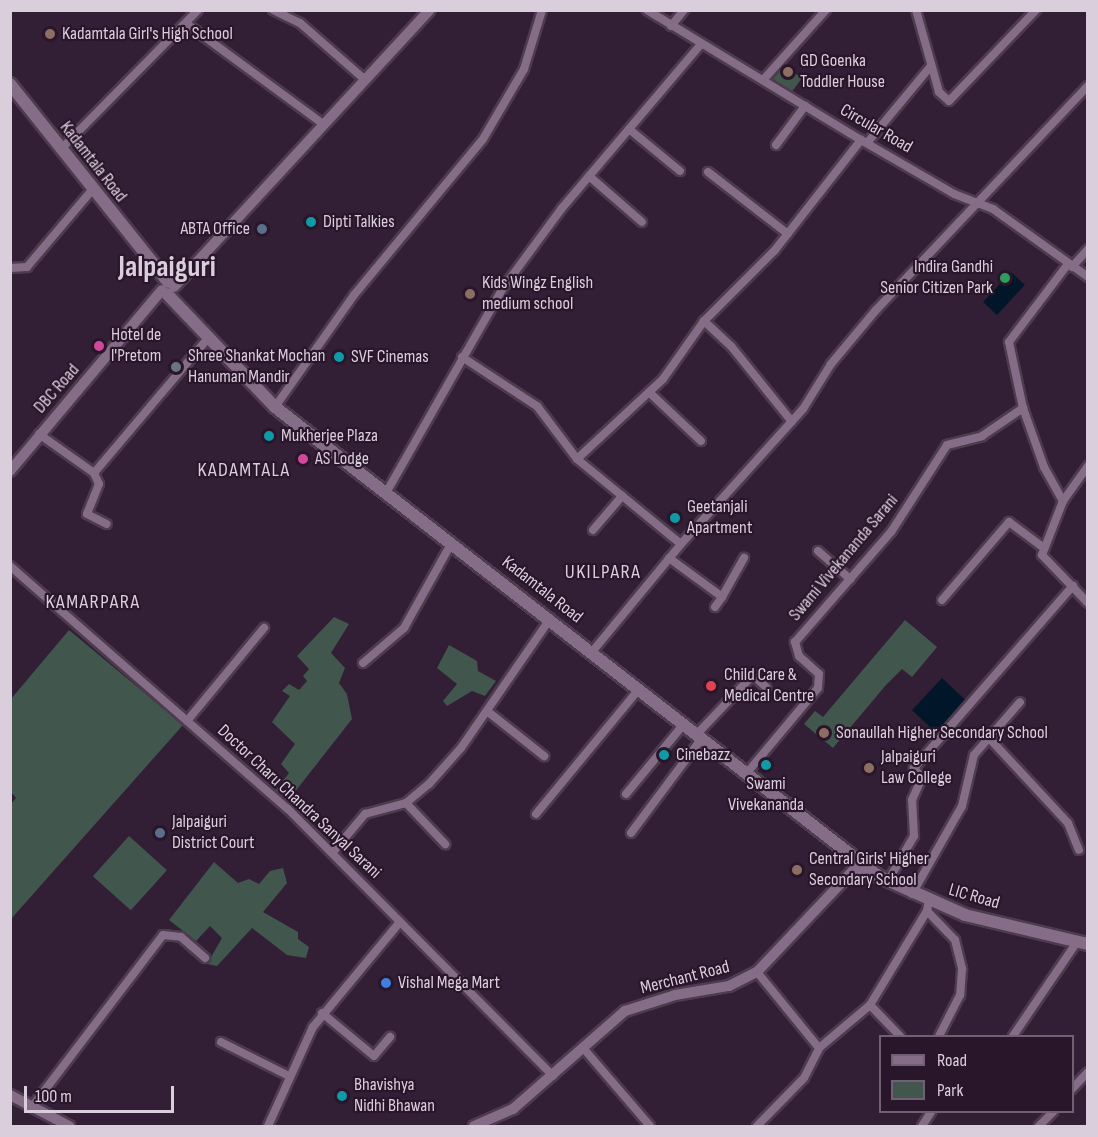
<!DOCTYPE html>
<html>
<head>
<meta charset="utf-8">
<style>
	body { margin:0 }
	#map { position:relative; width:1098px; height:1137px; overflow:hidden; background:#331f35; font-family:"Sofia Sans Condensed",sans-serif }
	div>[style] { position:absolute }
	[style*='--x'] { left:calc(var(--x)*1px); top:calc(var(--y)*1px); width:calc(var(--w)*1px); rotate:calc(var(--a)*1deg) }
	.green>* { inset:0; background:#41564c; transform-origin:0 0 }
	.water>* { inset:0; background:#021629; transform-origin:0 0 }
	.roads { filter:drop-shadow(2px 0 #4d3b4e) drop-shadow(-2px 0 #4d3b4e) drop-shadow(0 2px #4d3b4e) drop-shadow(0 -2px #4d3b4e) }
	.minor>* { height:8px; margin:-4px; padding:0 4px; transform-origin:4px; border-radius:4px; background:#856d87 }
	.tertiary>* { height:10px; margin:-5px; padding:0 5px; transform-origin:5px; border-radius:5px; background:#856d87 }
	.secondary>* { height:12px; margin:-6px; padding:0 6px; transform-origin:6px; border-radius:6px; background:#856d87 }
	.dots>* { width:16px; height:16px; translate:-50% -50%; box-sizing:border-box; border:3px solid #29162b; border-radius:50% }
	span { translate:-50% -50%; white-space:nowrap; text-align:center; line-height:1.15; -webkit-text-stroke:4.5px #29162b; paint-order:stroke }
	.poi-label { font-size:18px; color:#dbcedc }
	.left { translate:0 -50%; text-align:left }
	.right { translate:-100% -50%; text-align:right }
	.street-label { font-size:18px; color:#dbcedc }
	.neighbourhood-label { font-size:20px; color:#dbcedc; letter-spacing:1.5px }
	.town-label { font-size:30px; color:#dbcedc; font-weight:700 }
	.frame { position:absolute; inset:0; border:12px solid #dbcedc; pointer-events:none }
	.legend { position:absolute; left:879px; top:1035px; width:195px; height:78px; box-sizing:border-box; background:#29162b; border:2px solid #706072; margin:0; padding:8px 10px; list-style:none; font-size:18px; color:#dbcedc }
	.legend li { display:flex; align-items:center; gap:12px; height:30px }
	.legend b { width:30px; border:2px solid #706072 }
	.scale { position:absolute; left:24px; top:1086px; width:150px; height:27px; box-sizing:border-box; border:3px solid #dbcedc; border-top:0; padding-left:8px; font-size:18px; line-height:21px; white-space:nowrap; color:#dbcedc; -webkit-text-stroke:4px #29162b; paint-order:stroke }
</style>
</head>
<body>
<div id="map">
	<div class="green">
		<i style="clip-path:polygon(779px 63px,802px 78px,791px 93px,766px 77px)"></i>
		<i style="clip-path:polygon(334px 617px,349px 624px,331px 653px,345px 668px,339px 683px,347px 694px,352px 719px,287px 802px,275px 791px,289px 773px,281px 764px,295px 744px,272px 722px,290px 696px,282px 691px,289px 684px,299px 690px,307px 681px,303px 676px,309px 669px,297px 656px)"></i>
		<i style="clip-path:polygon(905px 620px,937px 647px,912px 677px,902px 669px,886px 685px,833px 748px,804px 724px,815px 711px,823px 717px)"></i>
		<i style="clip-path:polygon(69px 630px,183px 725px,11px 919px,10px 805px,16px 798px,11px 792px,11px 699px)"></i>
		<i style="clip-path:polygon(449px 645px,477px 661px,478px 671px,496px 681px,485px 696px,472px 691px,447px 706px,443px 701px,457px 684px,437px 668px)"></i>
		<i style="left:129px;top:836px;width:51px;height:54px;rotate:42deg"></i>
		<i style="clip-path:polygon(214px 862px,238px 883px,249px 879px,259px 884px,270px 871px,283px 868px,287px 883px,263px 912px,298px 932px,298px 939px,309px 947px,306px 958px,287px 955px,252px 928px,217px 966px,207px 964px,222px 938px,210px 926px,196px 941px,169px 920px)"></i>
	</div>
	<div class="water">
		<i style="left:1011px;top:272px;width:19px;height:41px;rotate:43deg"></i>
		<i style="left:942px;top:678px;width:33px;height:44px;rotate:43deg"></i>
	</div>
	<div class="roads">
		<div class="minor">
			<i style="--x:273;--y:10;--w:30;--a:26"></i>
			<i style="--x:300;--y:23;--w:84;--a:41.1"></i>
			<i style="--x:647;--y:10;--w:250;--a:31.3"></i>
			<i style="--x:861;--y:140;--w:108;--a:30.1"></i>
			<i style="--x:954;--y:194;--w:42;--a:21"></i>
			<i style="--x:993;--y:209;--w:117;--a:35.6"></i>
			<i style="--x:916;--y:10;--w:85;--a:74.3"></i>
			<i style="--x:939;--y:92;--w:13;--a:42"></i>
			<i style="--x:949;--y:101;--w:126;--a:-46.3"></i>
			<i style="--x:187;--y:24;--w:167;--a:36.3"></i>
			<i style="--x:671;--y:26;--w:21;--a:-51"></i>
			<i style="--x:764;--y:79;--w:93;--a:-48.1"></i>
			<i style="--x:629;--y:129;--w:66;--a:39.5"></i>
			<i style="--x:867;--y:143;--w:100;--a:-50.3"></i>
			<i style="--x:776;--y:145;--w:49;--a:-53.4"></i>
			<i style="--x:61;--y:149;--w:195;--a:-45.4"></i>
			<i style="--x:708;--y:172;--w:101;--a:37.8"></i>
			<i style="--x:589;--y:176;--w:70;--a:41"></i>
			<i style="--x:1072;--y:267;--w:24;--a:-48"></i>
			<i style="--x:10;--y:268;--w:17;--a:-3"></i>
			<i style="--x:27;--y:267;--w:101;--a:-49.8"></i>
			<i style="--x:704;--y:321;--w:37;--a:43"></i>
			<i style="--x:731;--y:346;--w:97;--a:51.2"></i>
			<i style="--x:462;--y:357;--w:90;--a:33.2"></i>
			<i style="--x:537;--y:406;--w:66;--a:53"></i>
			<i style="--x:577;--y:459;--w:134;--a:39.3"></i>
			<i style="--x:650;--y:393;--w:70;--a:43.3"></i>
			<i style="--x:275;--y:407;--w:137;--a:-54.8"></i>
			<i style="--x:354;--y:295;--w:202;--a:-50.4"></i>
			<i style="--x:483;--y:139;--w:81;--a:-59.6"></i>
			<i style="--x:524;--y:69;--w:62;--a:-73"></i>
			<i style="--x:1023;--y:408;--w:63;--a:70.4"></i>
			<i style="--x:1044;--y:467;--w:39;--a:61"></i>
			<i style="--x:39;--y:434;--w:67;--a:35.3"></i>
			<i style="--x:94;--y:473;--w:177;--a:-49.8"></i>
			<i style="--x:577;--y:459;--w:117;--a:-42.9"></i>
			<i style="--x:663;--y:379;--w:71;--a:-54.7"></i>
			<i style="--x:704;--y:321;--w:100;--a:-45"></i>
			<i style="--x:775;--y:250;--w:140;--a:-52"></i>
			<i style="--x:1088;--y:466;--w:43;--a:125.5"></i>
			<i style="--x:1063;--y:501;--w:58;--a:111.3"></i>
			<i style="--x:1042;--y:555;--w:66;--a:46.2"></i>
			<i style="--x:94;--y:473;--w:12;--a:66"></i>
			<i style="--x:99;--y:484;--w:32;--a:112"></i>
			<i style="--x:87;--y:514;--w:22;--a:27"></i>
			<i style="--x:386;--y:493;--w:236;--a:-60.3"></i>
			<i style="--x:503;--y:288;--w:99;--a:-53.6"></i>
			<i style="--x:562;--y:208;--w:215;--a:-49.7"></i>
			<i style="--x:593;--y:530;--w:45;--a:-49.5"></i>
			<i style="--x:818;--y:551;--w:43;--a:41.2"></i>
			<i style="--x:669;--y:558;--w:66;--a:36.3"></i>
			<i style="--x:722;--y:597;--w:45;--a:-60.6"></i>
			<i style="--x:10;--y:566;--w:369;--a:41.2"></i>
			<i style="--x:288;--y:809;--w:376;--a:45.2"></i>
			<i style="--x:942;--y:600;--w:103;--a:-49.3"></i>
			<i style="--x:1009;--y:522;--w:44;--a:36.6"></i>
			<i style="--x:715;--y:607;--w:12;--a:-55"></i>
			<i style="--x:592;--y:652;--w:140;--a:-50.5"></i>
			<i style="--x:681;--y:544;--w:182;--a:-47.9"></i>
			<i style="--x:803;--y:409;--w:53;--a:-58.1"></i>
			<i style="--x:831;--y:364;--w:70;--a:-50.2"></i>
			<i style="--x:876;--y:310;--w:308;--a:-46.6"></i>
			<i style="--x:363;--y:663;--w:54;--a:-40.5"></i>
			<i style="--x:404;--y:628;--w:98;--a:-60.8"></i>
			<i style="--x:487;--y:711;--w:73;--a:38.3"></i>
			<i style="--x:187;--y:721;--w:121;--a:-50.4"></i>
			<i style="--x:697;--y:734;--w:81;--a:-46.5"></i>
			<i style="--x:753;--y:675;--w:18;--a:43"></i>
			<i style="--x:989;--y:738;--w:116;--a:47.1"></i>
			<i style="--x:1068;--y:823;--w:29;--a:68"></i>
			<i style="--x:746;--y:774;--w:112;--a:-50.1"></i>
			<i style="--x:818;--y:688;--w:14;--a:-86"></i>
			<i style="--x:819;--y:674;--w:27;--a:-138"></i>
			<i style="--x:799;--y:656;--w:15;--a:-106"></i>
			<i style="--x:795;--y:642;--w:146;--a:-48.9"></i>
			<i style="--x:891;--y:532;--w:103;--a:-57.2"></i>
			<i style="--x:947;--y:445;--w:36;--a:-14"></i>
			<i style="--x:982;--y:436;--w:50;--a:-34.3"></i>
			<i style="--x:1023;--y:408;--w:67;--a:-102"></i>
			<i style="--x:1009;--y:342;--w:98;--a:-52.9"></i>
			<i style="--x:626;--y:794;--w:91;--a:-50.4"></i>
			<i style="--x:406;--y:803;--w:57;--a:46.4"></i>
			<i style="--x:536;--y:814;--w:162;--a:-50.5"></i>
			<i style="--x:631;--y:833;--w:119;--a:-53.2"></i>
			<i style="--x:333;--y:852;--w:50;--a:-49.9"></i>
			<i style="--x:365;--y:814;--w:42;--a:-15"></i>
			<i style="--x:406;--y:803;--w:30;--a:-40"></i>
			<i style="--x:429;--y:784;--w:48;--a:-48.4"></i>
			<i style="--x:461;--y:748;--w:157;--a:-55.4"></i>
			<i style="--x:888;--y:881;--w:52;--a:-60"></i>
			<i style="--x:914;--y:836;--w:36;--a:-93"></i>
			<i style="--x:912;--y:800;--w:24;--a:-66"></i>
			<i style="--x:922;--y:778;--w:13;--a:-129"></i>
			<i style="--x:914;--y:768;--w:242;--a:-48.9"></i>
			<i style="--x:912;--y:894;--w:101;--a:-60.4"></i>
			<i style="--x:962;--y:806;--w:52;--a:-76.8"></i>
			<i style="--x:974;--y:755;--w:70;--a:-49"></i>
			<i style="--x:928;--y:905;--w:6;--a:99"></i>
			<i style="--x:927;--y:911;--w:40;--a:46"></i>
			<i style="--x:955;--y:940;--w:30;--a:76"></i>
			<i style="--x:962;--y:969;--w:26;--a:94"></i>
			<i style="--x:960;--y:995;--w:46;--a:117.1"></i>
			<i style="--x:322;--y:1013;--w:67;--a:39.6"></i>
			<i style="--x:374;--y:1056;--w:25;--a:-50"></i>
			<i style="--x:900;--y:1036;--w:43;--a:-134.1"></i>
			<i style="--x:870;--y:1005;--w:110;--a:-58.8"></i>
			<i style="--x:1013;--y:1036;--w:114;--a:-55.8"></i>
			<i style="--x:221;--y:1042;--w:76;--a:26.6"></i>
			<i style="--x:819;--y:1048;--w:67;--a:-40.1"></i>
			<i style="--x:584;--y:1049;--w:101;--a:49.4"></i>
			<i style="--x:1072;--y:1089;--w:23;--a:-47"></i>
			<i style="--x:32;--y:1107;--w:216;--a:-52.7"></i>
			<i style="--x:163;--y:935;--w:18;--a:6"></i>
			<i style="--x:181;--y:937;--w:32;--a:41"></i>
			<i style="--x:268;--y:1126;--w:109;--a:-65.6"></i>
			<i style="--x:313;--y:1027;--w:136;--a:-50.4"></i>
			<i style="--x:757;--y:1126;--w:67;--a:-45.6"></i>
			<i style="--x:804;--y:1078;--w:34;--a:-63"></i>
			<i style="--x:819;--y:1048;--w:98;--a:-129.2"></i>
			<i style="--x:922;--y:1126;--w:17;--a:-57"></i>
			<i style="--x:1039;--y:1126;--w:20;--a:-45"></i>
		</div>
		<div class="tertiary">
			<i style="--x:174;--y:287;--w:377;--a:-47.3"></i>
			<i style="--x:10;--y:471;--w:236;--a:-50"></i>
			<i style="--x:10;--y:1095;--w:67;--a:27.7"></i>
			<i style="--x:474;--y:1126;--w:43;--a:-23.6"></i>
			<i style="--x:513;--y:1109;--w:149;--a:-41.2"></i>
			<i style="--x:625;--y:1011;--w:52;--a:-17.7"></i>
			<i style="--x:675;--y:995;--w:55;--a:-9.5"></i>
			<i style="--x:729;--y:986;--w:31;--a:-27"></i>
			<i style="--x:757;--y:972;--w:150;--a:-46.6"></i>
		</div>
		<div class="secondary">
			<i style="--x:10;--y:84;--w:253;--a:51.4"></i>
			<i style="--x:167;--y:294;--w:156;--a:46.3"></i>
			<i style="--x:275;--y:407;--w:764;--a:37.87"></i>
			<i style="--x:878;--y:876;--w:95;--a:24.1"></i>
			<i style="--x:965;--y:915;--w:126;--a:13.3"></i>
			<i style="--x:847;--y:878;--w:27;--a:-8"></i>
		</div>
	</div>
	<div class="dots">
		<i style="left:50px;top:34px;background:#8d6e63"></i>
		<i style="left:788px;top:72px;background:#8d6e63"></i>
		<i style="left:311px;top:222px;background:#0f9aa8"></i>
		<i style="left:262px;top:229px;background:#5c6f8a"></i>
		<i style="left:1005px;top:278px;background:#2e9e5b"></i>
		<i style="left:470px;top:294px;background:#8d6e63"></i>
		<i style="left:99px;top:346px;background:#d1479c"></i>
		<i style="left:339px;top:357px;background:#0f9aa8"></i>
		<i style="left:176px;top:367px;background:#6b7280"></i>
		<i style="left:269px;top:436px;background:#0f9aa8"></i>
		<i style="left:303px;top:459px;background:#d1479c"></i>
		<i style="left:675px;top:518px;background:#0f9aa8"></i>
		<i style="left:711px;top:686px;background:#e0444e"></i>
		<i style="left:824px;top:733px;background:#8d6e63"></i>
		<i style="left:664px;top:755px;background:#0f9aa8"></i>
		<i style="left:766px;top:765px;background:#0f9aa8"></i>
		<i style="left:869px;top:768px;background:#8d6e63"></i>
		<i style="left:160px;top:833px;background:#5c6f8a"></i>
		<i style="left:797px;top:870px;background:#8d6e63"></i>
		<i style="left:386px;top:983px;background:#3f7fe0"></i>
		<i style="left:342px;top:1096px;background:#0f9aa8"></i>
	</div>
	<div class="poi-label">
		<span class="left" style="left:62px;top:34px">Kadamtala Girl's High School</span>
		<span class="left" style="left:800px;top:72px">GD Goenka<br>Toddler House</span>
		<span class="left" style="left:323px;top:222px">Dipti Talkies</span>
		<span class="right" style="left:250px;top:229px">ABTA Office</span>
		<span class="right" style="left:993px;top:278px">Indira Gandhi<br>Senior Citizen Park</span>
		<span class="left" style="left:482px;top:294px">Kids Wingz English<br>medium school</span>
		<span class="left" style="left:111px;top:346px">Hotel de<br>l'Pretom</span>
		<span class="left" style="left:188px;top:367px">Shree Shankat Mochan<br>Hanuman Mandir</span>
		<span class="left" style="left:351px;top:357px">SVF Cinemas</span>
		<span class="left" style="left:281px;top:436px">Mukherjee Plaza</span>
		<span class="left" style="left:315px;top:459px">AS Lodge</span>
		<span class="left" style="left:687px;top:518px">Geetanjali<br>Apartment</span>
		<span class="left" style="left:724px;top:686px">Child Care &amp;<br>Medical Centre</span>
		<span class="left" style="left:836px;top:733px">Sonaullah Higher Secondary School</span>
		<span class="left" style="left:676px;top:755px">Cinebazz</span>
		<span class="left" style="left:881px;top:768px">Jalpaiguri<br>Law College</span>
		<span style="left:766px;top:795px">Swami<br>Vivekananda</span>
		<span class="left" style="left:172px;top:833px">Jalpaiguri<br>District Court</span>
		<span class="left" style="left:809px;top:870px">Central Girls' Higher<br>Secondary School</span>
		<span class="left" style="left:398px;top:983px">Vishal Mega Mart</span>
		<span class="left" style="left:354px;top:1096px">Bhavishya<br>Nidhi Bhawan</span>
	</div>
	<div class="street-label">
		<span style="left:876px;top:129px;rotate:30deg">Circular Road</span>
		<span style="left:93px;top:162px;rotate:52deg">Kadamtala Road</span>
		<span style="left:57px;top:389px;rotate:-49deg">DBC Road</span>
		<span style="left:844px;top:558px;rotate:-50deg">Swami Vivekananda Sarani</span>
		<span style="left:542px;top:590px;rotate:38deg">Kadamtala Road</span>
		<span style="left:299px;top:802px;rotate:43deg">Doctor Charu Chandra Sanyal Sarani</span>
		<span style="left:974px;top:897px;rotate:16deg">LIC Road</span>
		<span style="left:685px;top:978px;rotate:-14deg">Merchant Road</span>
	</div>
	<div class="neighbourhood-label">
		<span style="left:244px;top:470px">KADAMTALA</span>
		<span style="left:603px;top:572px">UKILPARA</span>
		<span style="left:93px;top:602px">KAMARPARA</span>
	</div>
	<div class="town-label">
		<span style="left:167px;top:267px">Jalpaiguri</span>
	</div>
	<div class="frame"></div>
	<ul class="legend">
	<li><b style="height:8px;background:#856d87"></b>Road</li>
	<li><b style="height:16px;background:#41564c"></b>Park</li>
	</ul>
	<div class="scale">100 m</div>
</div>
</body>
</html>
